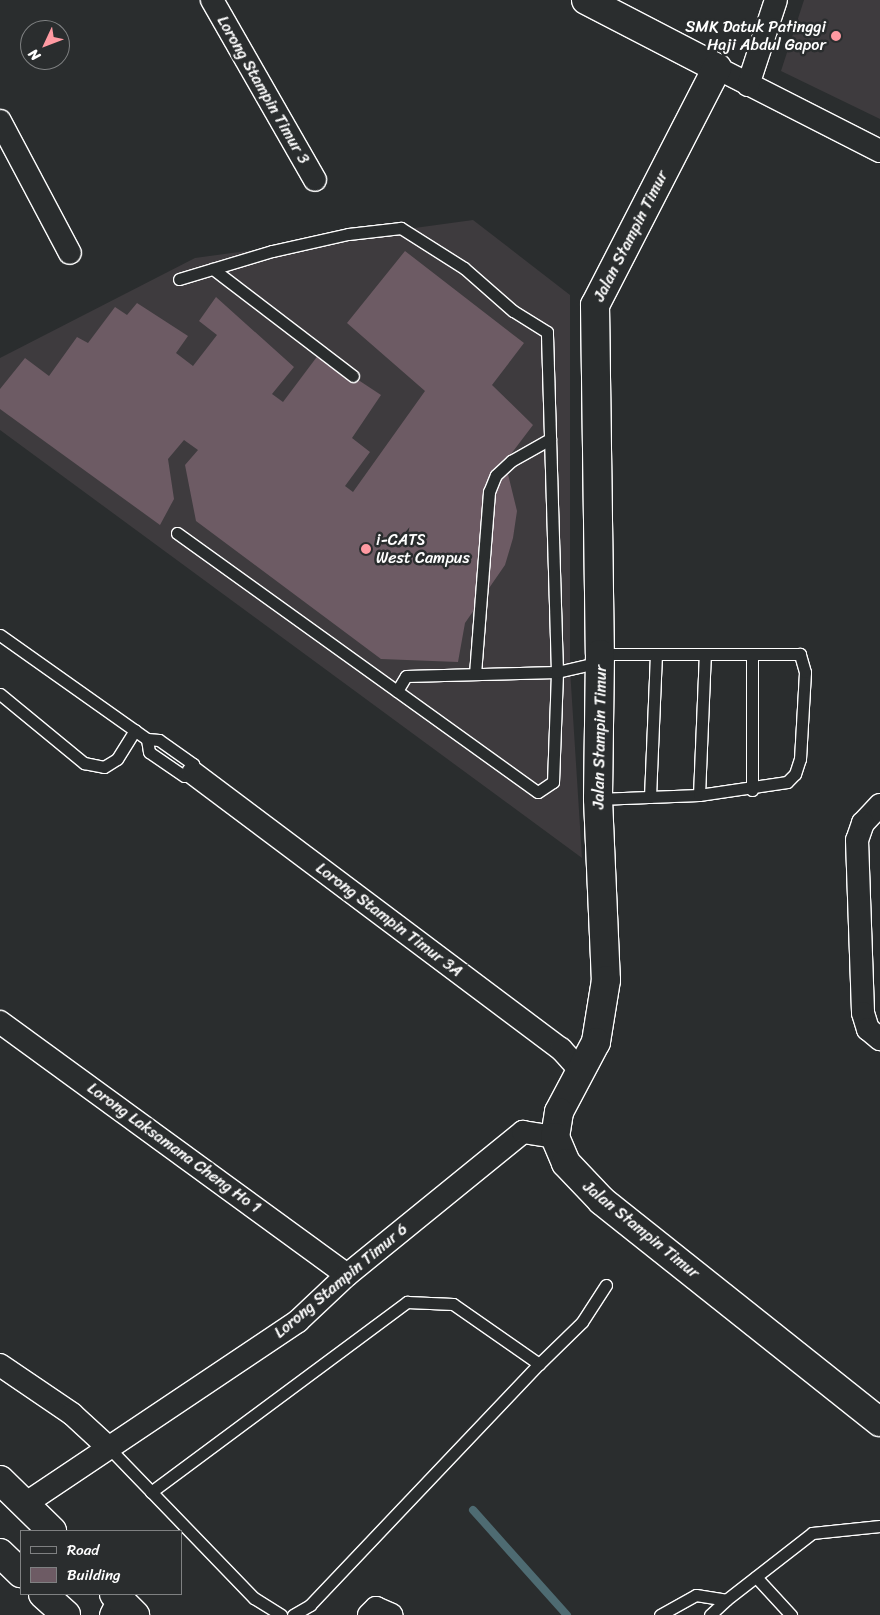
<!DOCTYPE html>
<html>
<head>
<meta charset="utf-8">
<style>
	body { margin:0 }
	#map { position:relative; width:880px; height:1615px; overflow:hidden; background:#2a2d2e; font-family:Sriracha,sans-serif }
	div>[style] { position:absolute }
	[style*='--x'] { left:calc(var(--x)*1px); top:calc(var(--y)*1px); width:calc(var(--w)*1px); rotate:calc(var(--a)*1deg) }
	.built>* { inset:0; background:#3e3b3e }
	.stream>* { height:8px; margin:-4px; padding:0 4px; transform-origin:4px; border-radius:4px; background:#4e6b72 }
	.building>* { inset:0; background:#6d5b64 }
	.roads { filter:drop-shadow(1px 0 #fff) drop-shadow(-1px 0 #fff) drop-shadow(0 1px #fff) drop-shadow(0 -1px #fff) }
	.lane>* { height:11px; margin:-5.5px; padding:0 5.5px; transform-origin:5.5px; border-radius:5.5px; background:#2a2d2e }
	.street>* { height:22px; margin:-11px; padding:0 11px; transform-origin:11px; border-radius:11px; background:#2a2d2e }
	.secondary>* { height:28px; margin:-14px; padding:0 14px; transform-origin:14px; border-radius:14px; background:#2a2d2e }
	.dots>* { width:14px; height:14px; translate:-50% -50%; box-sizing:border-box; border:2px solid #2a2d2e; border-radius:50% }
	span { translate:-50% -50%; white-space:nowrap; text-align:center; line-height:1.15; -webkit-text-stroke:5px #2a2d2e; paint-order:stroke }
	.poi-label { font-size:16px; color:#fff }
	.right { translate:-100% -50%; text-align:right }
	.left { translate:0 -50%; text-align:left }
	.street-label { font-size:16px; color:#fff }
	.legend { position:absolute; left:20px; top:1530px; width:162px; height:65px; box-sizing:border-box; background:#2a2d2e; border:1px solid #7f8182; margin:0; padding:6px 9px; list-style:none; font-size:15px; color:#fff }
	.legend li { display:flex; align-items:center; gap:10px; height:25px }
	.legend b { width:25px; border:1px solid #7f8182 }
	.north { position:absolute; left:20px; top:20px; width:50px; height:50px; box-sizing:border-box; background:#2a2d2e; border:1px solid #7f8182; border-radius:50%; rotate:227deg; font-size:14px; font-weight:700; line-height:20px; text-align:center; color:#fff }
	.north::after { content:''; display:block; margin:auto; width:18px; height:22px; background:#ff9aa2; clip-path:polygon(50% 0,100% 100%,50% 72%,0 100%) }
</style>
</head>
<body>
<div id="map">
	<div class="built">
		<i style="clip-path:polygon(804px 0,880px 0,880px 119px,781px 71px)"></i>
		<i style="clip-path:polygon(473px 220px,570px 295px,570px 669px,582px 858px,0 430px,0 358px,195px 258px)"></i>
	</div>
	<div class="stream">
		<i style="--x:473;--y:1510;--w:141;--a:48.2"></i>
	</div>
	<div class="building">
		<i style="clip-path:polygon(405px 251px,524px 343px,492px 385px,533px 425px,505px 462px,517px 511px,513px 538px,505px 565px,465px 623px,458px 662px,381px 659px,196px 521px,185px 465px,198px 450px,184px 440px,168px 459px,174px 499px,160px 525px,0 409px,0 389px,25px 358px,49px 376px,77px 337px,88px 343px,115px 307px,127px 315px,137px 303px,188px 336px,176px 353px,193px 366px,217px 335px,199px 321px,216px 297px,294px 367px,272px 394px,283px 402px,319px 354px,381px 395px,352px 438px,370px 452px,345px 486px,353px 492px,425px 391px,347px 323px)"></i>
	</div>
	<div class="roads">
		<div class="lane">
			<i style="--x:213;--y:269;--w:176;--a:37.4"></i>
			<i style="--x:177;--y:533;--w:444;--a:35.7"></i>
			<i style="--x:538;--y:792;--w:18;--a:-34"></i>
			<i style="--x:553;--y:782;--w:110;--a:-87.9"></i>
			<i style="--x:557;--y:672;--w:340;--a:-91.7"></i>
			<i style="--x:547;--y:332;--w:40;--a:-148"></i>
			<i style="--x:513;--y:311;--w:65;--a:-138.7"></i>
			<i style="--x:464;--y:268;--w:75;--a:-147.6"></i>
			<i style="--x:401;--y:228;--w:53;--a:173.5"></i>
			<i style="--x:348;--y:234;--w:78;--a:167.4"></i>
			<i style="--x:272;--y:251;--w:97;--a:163.2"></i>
			<i style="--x:0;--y:635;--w:180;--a:35.3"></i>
			<i style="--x:147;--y:739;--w:12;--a:5"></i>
			<i style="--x:159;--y:740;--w:42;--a:35.2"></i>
			<i style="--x:193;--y:764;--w:9;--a:90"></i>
			<i style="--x:193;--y:773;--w:9;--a:162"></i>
			<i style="--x:184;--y:776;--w:42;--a:-145.6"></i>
			<i style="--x:149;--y:752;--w:13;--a:-99"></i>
			<i style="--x:475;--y:674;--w:183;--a:-85.6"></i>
			<i style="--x:489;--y:492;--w:18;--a:-68"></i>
			<i style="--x:496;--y:475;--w:21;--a:-43"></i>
			<i style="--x:511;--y:461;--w:45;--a:-29.4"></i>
			<i style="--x:397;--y:691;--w:17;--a:-59"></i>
			<i style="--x:406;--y:676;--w:151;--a:-1.5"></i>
			<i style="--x:557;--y:672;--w:44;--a:-13.1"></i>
			<i style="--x:0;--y:694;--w:109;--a:39.4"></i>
			<i style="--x:84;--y:763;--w:20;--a:11"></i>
			<i style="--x:104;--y:767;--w:15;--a:-32"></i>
			<i style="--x:117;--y:759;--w:34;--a:-58"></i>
			<i style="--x:752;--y:790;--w:134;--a:-90"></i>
			<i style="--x:699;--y:795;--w:141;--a:-87.6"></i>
			<i style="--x:650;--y:797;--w:143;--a:-87.6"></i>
			<i style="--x:598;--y:799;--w:101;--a:-2.3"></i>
			<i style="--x:699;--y:795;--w:89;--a:-8.4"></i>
			<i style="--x:787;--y:782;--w:11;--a:-45"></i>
			<i style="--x:795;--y:774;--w:16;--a:-72"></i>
			<i style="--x:800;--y:759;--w:87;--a:-86.7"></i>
			<i style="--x:805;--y:672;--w:19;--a:-106"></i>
			<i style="--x:800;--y:654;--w:200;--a:180"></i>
			<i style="--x:109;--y:1448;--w:209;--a:46"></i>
			<i style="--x:254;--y:1598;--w:32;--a:32"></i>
			<i style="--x:151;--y:1492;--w:319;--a:-36.6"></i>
			<i style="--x:407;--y:1302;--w:46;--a:2.5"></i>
			<i style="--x:453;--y:1304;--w:105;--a:34.9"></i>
			<i style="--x:539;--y:1364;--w:60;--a:-44.3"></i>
			<i style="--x:582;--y:1322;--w:44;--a:-57"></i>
			<i style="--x:756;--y:1577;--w:52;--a:47.4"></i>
			<i style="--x:293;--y:1615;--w:20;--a:-30"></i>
			<i style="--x:310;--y:1605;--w:332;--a:-46.5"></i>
			<i style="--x:660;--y:1615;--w:41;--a:-29.1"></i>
			<i style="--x:696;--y:1595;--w:30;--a:9"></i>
			<i style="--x:726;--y:1600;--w:109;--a:-37.9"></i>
			<i style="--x:812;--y:1533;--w:68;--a:-5.9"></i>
			<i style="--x:710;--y:1615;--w:22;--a:-43"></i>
		</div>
		<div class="street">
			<i style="--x:212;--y:0;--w:207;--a:60.2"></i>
			<i style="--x:717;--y:68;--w:183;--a:27"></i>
			<i style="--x:748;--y:85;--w:89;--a:-71.8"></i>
			<i style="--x:0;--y:121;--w:149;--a:62.1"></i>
			<i style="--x:193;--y:773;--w:460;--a:36.9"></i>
			<i style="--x:561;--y:1049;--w:30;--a:48"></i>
			<i style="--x:880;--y:805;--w:25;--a:133"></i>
			<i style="--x:863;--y:823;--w:18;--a:109"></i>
			<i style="--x:857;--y:840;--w:173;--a:88"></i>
			<i style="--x:863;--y:1013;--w:17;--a:73"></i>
			<i style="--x:868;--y:1029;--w:16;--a:40"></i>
			<i style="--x:0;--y:1022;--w:429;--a:36.1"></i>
			<i style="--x:0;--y:1365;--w:87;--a:34.2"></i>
			<i style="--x:72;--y:1414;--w:50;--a:42.6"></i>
			<i style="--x:25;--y:1504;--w:329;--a:-33.8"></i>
			<i style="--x:298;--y:1321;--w:67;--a:-43.2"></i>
			<i style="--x:347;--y:1275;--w:227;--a:-39.1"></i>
			<i style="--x:523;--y:1132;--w:32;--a:9"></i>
			<i style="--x:111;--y:1615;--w:18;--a:-63"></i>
			<i style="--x:369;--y:1615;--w:10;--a:-45"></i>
			<i style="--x:376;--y:1608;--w:17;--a:24"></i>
		</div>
		<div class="secondary">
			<i style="--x:586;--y:0;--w:148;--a:27.4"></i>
			<i style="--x:717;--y:68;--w:267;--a:117.2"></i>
			<i style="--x:595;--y:305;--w:349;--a:89.2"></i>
			<i style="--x:600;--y:654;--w:145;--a:90.8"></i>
			<i style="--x:598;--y:799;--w:181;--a:87.5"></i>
			<i style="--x:606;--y:980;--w:63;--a:99.2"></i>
			<i style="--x:596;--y:1042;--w:79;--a:117.9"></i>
			<i style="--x:559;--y:1112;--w:25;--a:99"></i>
			<i style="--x:555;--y:1137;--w:28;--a:67"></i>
			<i style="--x:566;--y:1163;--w:52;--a:46.5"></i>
			<i style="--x:602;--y:1201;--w:355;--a:38.5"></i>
			<i style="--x:0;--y:1480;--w:73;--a:44.4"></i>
			<i style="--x:0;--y:1553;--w:29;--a:44"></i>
			<i style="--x:43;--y:1594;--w:31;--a:42"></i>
			<i style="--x:114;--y:1594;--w:30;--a:45"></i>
		</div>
	</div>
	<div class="dots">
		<i style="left:836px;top:36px;background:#ff9aa2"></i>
		<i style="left:366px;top:549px;background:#ff9aa2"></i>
	</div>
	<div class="poi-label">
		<span class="right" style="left:826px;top:36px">SMK Datuk Patinggi<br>Haji Abdul Gapor</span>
		<span class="left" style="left:376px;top:549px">i-CATS<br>West Campus</span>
	</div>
	<div class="street-label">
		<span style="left:263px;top:90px;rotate:60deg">Lorong Stampin Timur 3</span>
		<span style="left:631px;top:236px;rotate:-63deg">Jalan Stampin Timur</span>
		<span style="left:600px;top:737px;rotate:-89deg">Jalan Stampin Timur</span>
		<span style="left:389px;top:920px;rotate:37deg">Lorong Stampin Timur 3A</span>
		<span style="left:174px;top:1148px;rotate:36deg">Lorong Laksamana Cheng Ho 1</span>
		<span style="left:641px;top:1230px;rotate:39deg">Jalan Stampin Timur</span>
		<span style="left:341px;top:1281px;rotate:-40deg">Lorong Stampin Timur 6</span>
	</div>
	<ul class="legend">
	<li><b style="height:6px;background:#2a2d2e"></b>Road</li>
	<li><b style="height:14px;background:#6d5b64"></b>Building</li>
	</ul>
	<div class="north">N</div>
</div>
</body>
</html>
